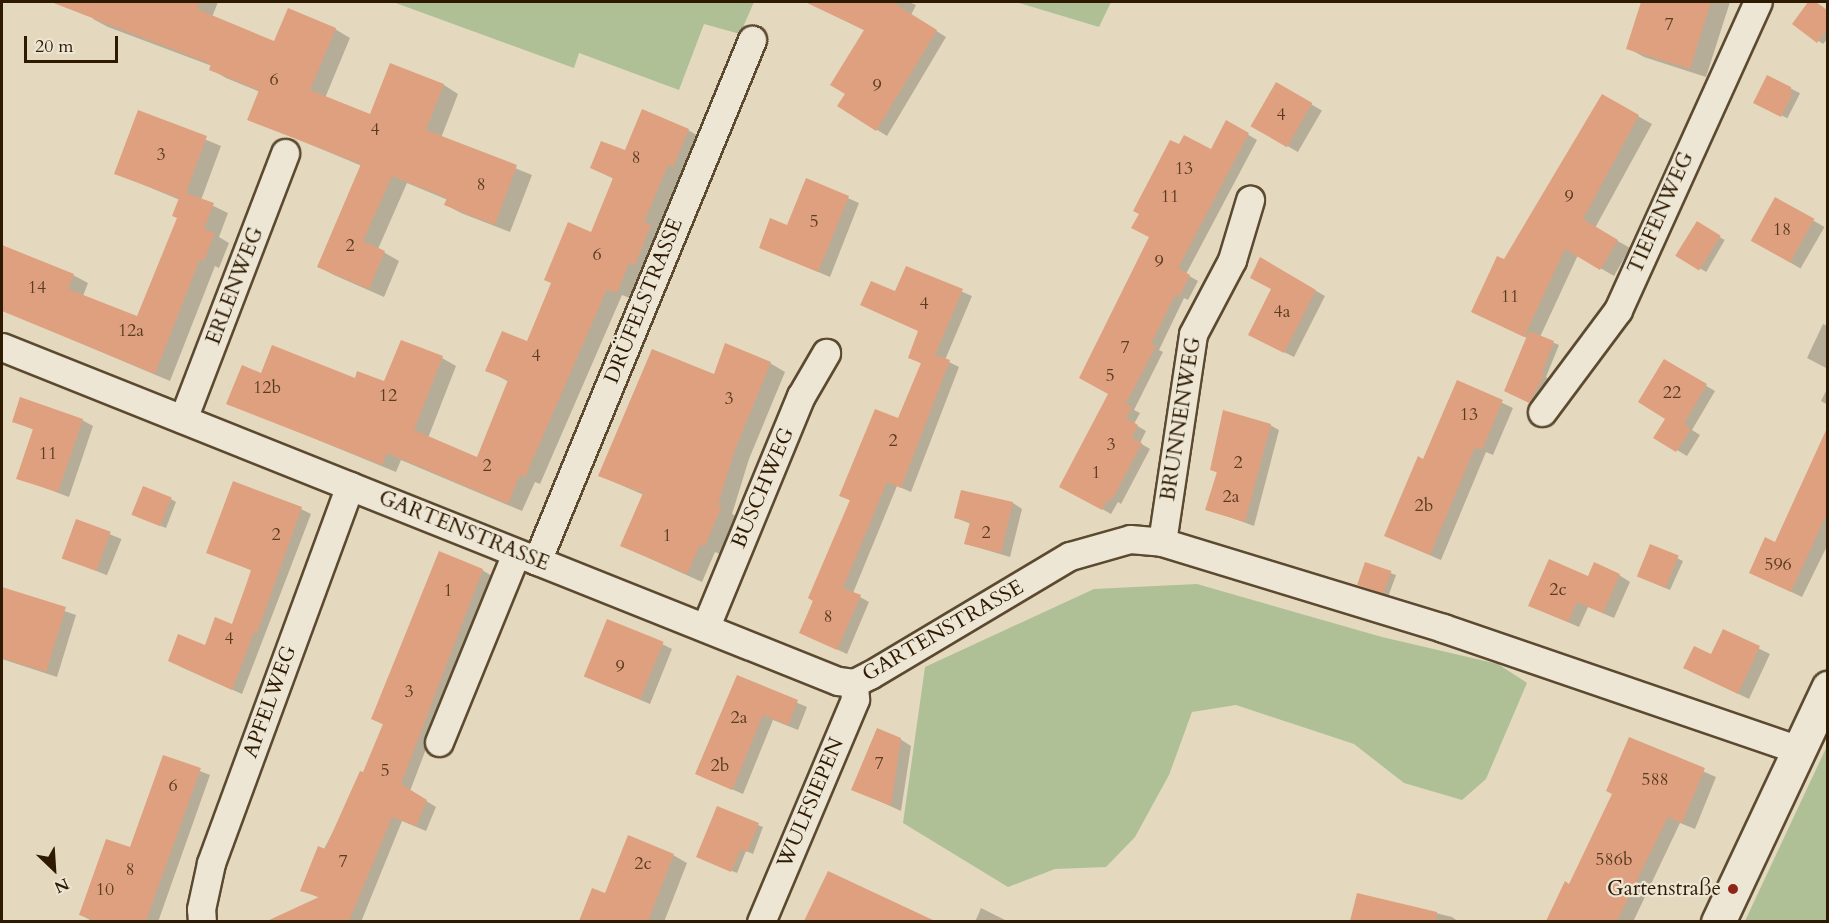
<!DOCTYPE html>
<html>
<head>
<meta charset="utf-8">
<style>
	body { margin:0 }
	#map { position:relative; width:1829px; height:923px; overflow:hidden; background:#e4d9be; font-family:Cardo,serif }
	div>[style] { position:absolute }
	[style*='--x'] { left:calc(var(--x)*1px); top:calc(var(--y)*1px); width:calc(var(--w)*1px); rotate:calc(var(--a)*1deg) }
	.green>* { inset:0; background:#afc096 }
	.shadow>* { inset:0; background:#0003; transform-origin:0 0 }
	.building>* { inset:0; background:#dfa07f; transform-origin:0 0 }
	.roads { filter:drop-shadow(2px 0 #5c4a30) drop-shadow(-2px 0 #5c4a30) drop-shadow(0 2px #5c4a30) drop-shadow(0 -2px #5c4a30) }
	.minor>* { height:27px; margin:-13.5px; padding:0 13.5px; transform-origin:13.5px; border-radius:13.5px; background:#ede6d5 }
	.secondary>* { height:33px; margin:-16.5px; padding:0 16.5px; transform-origin:16.5px; border-radius:16.5px; background:#ede6d5 }
	.dots>* { width:16px; height:16px; translate:-50% -50%; box-sizing:border-box; border:3px solid #ede6d5; border-radius:50% }
	span { translate:-50% -50%; white-space:nowrap; text-align:center; line-height:1.15; -webkit-text-stroke:4.5px #ede6d5; paint-order:stroke }
	.number-label { font-size:18px; color:#5a3c20 }
	.number-label span { -webkit-text-stroke-width:0 }
	.street-label { font-size:21px; color:#2e1a00 }
	.poi-label { font-size:21px; color:#2e1a00 }
	.right { translate:-100% -50%; text-align:right }
	.frame { position:absolute; inset:0; border:3px solid #2e1a00; pointer-events:none }
	.north { position:absolute; left:24px; top:839px; width:60px; height:60px; -webkit-text-stroke:4px #ede6d5; paint-order:stroke; rotate:155deg; font-size:16px; font-weight:700; line-height:24px; text-align:center; color:#2e1a00 }
	.north::after { content:''; display:block; margin:auto; width:21px; height:27px; background:#2e1a00; clip-path:polygon(50% 0,100% 100%,50% 72%,0 100%) }
	.scale { position:absolute; left:24px; top:36px; width:94px; height:27px; box-sizing:border-box; border:3px solid #2e1a00; border-top:0; padding-left:8px; font-size:18px; line-height:21px; white-space:nowrap; color:#2e1a00; -webkit-text-stroke:4px #ede6d5; paint-order:stroke }
</style>
</head>
<body>
<div id="map">
	<div class="green">
		<i style="clip-path:polygon(393px 2px,754px 2px,740px 34px,704px 24px,679px 90px,579px 53px,574px 68px)"></i>
		<i style="clip-path:polygon(1016px 2px,1111px 2px,1099px 27px)"></i>
		<i style="clip-path:polygon(1197px 584px,1382px 637px,1498px 664px,1527px 683px,1486px 779px,1462px 800px,1404px 783px,1354px 744px,1236px 705px,1192px 712px,1169px 775px,1135px 837px,1106px 867px,1055px 869px,1008px 887px,903px 823px,925px 667px,1094px 589px)"></i>
		<i style="clip-path:polygon(1827px 746px,1827px 921px,1745px 921px)"></i>
	</div>
	<div class="shadow">
		<i style="clip-path:polygon(100px 2px,218px 2px,212px 17px,275px 43px,335px 29px,350px 38px,325px 98px,371px 115px,391px 65px,444px 85px,458px 94px,441px 138px,532px 175px,510px 232px,461px 213px,446px 205px,448px 200px,407px 183px,378px 249px,399px 261px,384px 297px,334px 275px,319px 267px,362px 166px,249px 119px,260px 92px,226px 78px,211px 69px,212px 66px,108px 27px,93px 19px)"></i>
		<i style="clip-path:polygon(807px 2px,909px 2px,916px 5px,911px 15px,946px 37px,887px 136px,839px 106px,847px 93px,866px 31px)"></i>
		<i style="clip-path:polygon(1643px 2px,1730px 2px,1706px 77px,1644px 57px,1628px 48px)"></i>
		<i style="clip-path:polygon(1810px 2px,1828px 11px,1828px 38px,1823px 44px,1794px 24px)"></i>
		<i style="left:1768px;top:77px;width:36px;height:28px;rotate:27deg"></i>
		<i style="left:1276px;top:84px;width:53px;height:48px;rotate:30deg"></i>
		<i style="clip-path:polygon(1602px 96px,1652px 124px,1595px 228px,1630px 248px,1614px 276px,1578px 255px,1540px 337px,1559px 345px,1546px 377px,1549px 379px,1535px 404px,1511px 394px,1527px 338px,1473px 312px)"></i>
		<i style="clip-path:polygon(139px 112px,221px 146px,201px 200px,228px 213px,219px 237px,229px 243px,219px 268px,215px 266px,170px 381px,2px 310px,10px 291px,2px 288px,2px 246px,73px 275px,88px 283px,83px 296px,138px 318px,179px 219px,180px 200px,115px 173px)"></i>
		<i style="clip-path:polygon(1227px 122px,1257px 140px,1186px 274px,1198px 281px,1188px 300px,1184px 298px,1159px 350px,1163px 352px,1134px 410px,1140px 413px,1134px 424px,1146px 431px,1140px 443px,1150px 449px,1121px 504px,1118px 502px,1111px 514px,1061px 486px,1110px 394px,1179px 146px,1212px 151px)"></i>
		<i style="clip-path:polygon(688px 130px,702px 138px,687px 174px,682px 172px,658px 230px,665px 234px,632px 299px,622px 295px,540px 484px,535px 482px,522px 511px,401px 460px,396px 472px,228px 403px,261px 375px,385px 383px,442px 358px,456px 366px,428px 438px,478px 459px,509px 382px,487px 370px,528px 343px,592px 234px,614px 179px,592px 168px)"></i>
		<i style="clip-path:polygon(807px 180px,859px 203px,830px 277px,760px 247px,788px 227px)"></i>
		<i style="left:1776px;top:199px;width:56px;height:48px;rotate:30deg"></i>
		<i style="left:1697px;top:224px;width:32px;height:37px;rotate:30deg"></i>
		<i style="clip-path:polygon(1261px 259px,1325px 296px,1294px 357px,1260px 340px,1272px 289px)"></i>
		<i style="clip-path:polygon(907px 268px,972px 296px,945px 360px,959px 367px,911px 492px,897px 486px,853px 593px,869px 602px,847px 654px,801px 633px,851px 501px,840px 495px,899px 420px,922px 364px,910px 357px,920px 331px,862px 305px,896px 293px)"></i>
		<i style="clip-path:polygon(1823px 324px,1828px 326px,1828px 369px,1807px 358px)"></i>
		<i style="clip-path:polygon(1664px 361px,1715px 391px,1692px 430px,1700px 435px,1687px 456px,1655px 437px,1667px 418px)"></i>
		<i style="clip-path:polygon(770px 363px,785px 372px,749px 459px,732px 514px,736px 516px,720px 554px,715px 552px,702px 582px,622px 546px,644px 495px,600px 476px,715px 376px)"></i>
		<i style="clip-path:polygon(1458px 382px,1513px 408px,1493px 455px,1486px 452px,1441px 560px,1397px 541px,1424px 460px)"></i>
		<i style="clip-path:polygon(1828px 387px,1828px 405px,1821px 401px)"></i>
		<i style="clip-path:polygon(82px 420px,93px 426px,69px 497px,18px 478px,34px 430px,14px 421px)"></i>
		<i style="clip-path:polygon(1270px 425px,1279px 430px,1254px 526px,1207px 509px,1218px 473px,1212px 470px)"></i>
		<i style="clip-path:polygon(1811px 467px,1828px 475px,1828px 544px,1802px 597px,1751px 573px,1776px 544px)"></i>
		<i style="clip-path:polygon(171px 499px,176px 502px,166px 528px,138px 517px)"></i>
		<i style="clip-path:polygon(1013px 503px,1022px 509px,1010px 557px,966px 544px,971px 524px,956px 518px)"></i>
		<i style="clip-path:polygon(301px 509px,311px 514px,242px 694px,179px 666px,233px 626px,253px 571px,208px 552px)"></i>
		<i style="left:77px;top:521px;width:48px;height:39px;rotate:22deg"></i>
		<i style="clip-path:polygon(1651px 546px,1683px 561px,1670px 590px,1644px 579px)"></i>
		<i style="left:1366px;top:564px;width:32px;height:22px;rotate:20deg"></i>
		<i style="clip-path:polygon(482px 570px,492px 576px,410px 791px,436px 807px,426px 831px,402px 821px,361px 922px,272px 922px,320px 898px,302px 890px,364px 774px,384px 725px,373px 719px)"></i>
		<i style="clip-path:polygon(1619px 575px,1630px 582px,1614px 618px,1588px 607px,1579px 627px,1530px 606px,1589px 578px)"></i>
		<i style="clip-path:polygon(4px 590px,76px 615px,57px 677px,2px 659px)"></i>
		<i style="clip-path:polygon(1723px 631px,1770px 654px,1749px 699px,1685px 668px,1712px 656px)"></i>
		<i style="clip-path:polygon(662px 644px,672px 649px,650px 704px,595px 681px)"></i>
		<i style="clip-path:polygon(737px 677px,807px 707px,798px 730px,773px 720px,743px 794px,697px 774px)"></i>
		<i style="clip-path:polygon(900px 739px,911px 746px,901px 811px,853px 789px)"></i>
		<i style="clip-path:polygon(1630px 739px,1716px 777px,1695px 829px,1680px 823px,1633px 922px,1547px 922px,1566px 883px,1570px 886px,1614px 794px)"></i>
		<i style="clip-path:polygon(164px 757px,210px 775px,158px 922px,90px 920px,81px 915px,131px 849px)"></i>
		<i style="clip-path:polygon(758px 825px,763px 827px,753px 854px,746px 851px,737px 873px,703px 859px)"></i>
		<i style="clip-path:polygon(673px 855px,687px 863px,664px 922px,581px 922px,593px 890px,606px 895px)"></i>
		<i style="clip-path:polygon(828px 873px,922px 918px,921px 922px,805px 922px)"></i>
		<i style="clip-path:polygon(1358px 894px,1452px 917px,1459px 922px,1351px 922px)"></i>
		<i style="clip-path:polygon(981px 908px,1009px 922px,975px 922px)"></i>
	</div>
	<div class="building">
		<i style="clip-path:polygon(51px 2px,200px 2px,197px 9px,274px 41px,288px 8px,336px 28px,310px 90px,370px 114px,390px 63px,444px 84px,426px 130px,517px 165px,495px 225px,444px 205px,447px 198px,392px 176px,363px 241px,385px 251px,369px 289px,317px 267px,361px 164px,247px 120px,259px 90px,209px 70px,211px 64px)"></i>
		<i style="clip-path:polygon(805px 2px,892px 2px,937px 30px,876px 131px,837px 106px,845px 94px,830px 85px,864px 30px)"></i>
		<i style="clip-path:polygon(1641px 2px,1711px 2px,1690px 69px,1626px 49px)"></i>
		<i style="clip-path:polygon(1808px 2px,1816px 2px,1827px 10px,1827px 29px,1817px 43px,1792px 24px)"></i>
		<i style="clip-path:polygon(1767px 75px,1791px 87px,1791px 97px,1781px 117px,1753px 103px)"></i>
		<i style="left:1276px;top:82px;width:42px;height:51px;rotate:30deg"></i>
		<i style="clip-path:polygon(1602px 94px,1639px 115px,1583px 219px,1618px 240px,1600px 270px,1565px 249px,1524px 337px,1471px 312px,1497px 256px,1504px 259px)"></i>
		<i style="clip-path:polygon(642px 109px,689px 129px,673px 167px,668px 165px,644px 222px,651px 225px,635px 265px,629px 263px,617px 293px,607px 289px,525px 477px,520px 475px,508px 504px,387px 453px,382px 465px,226px 404px,242px 365px,261px 373px,272px 345px,355px 378px,357px 371px,384px 381px,401px 340px,443px 356px,414px 430px,477px 457px,508px 380px,485px 371px,502px 331px,527px 341px,551px 283px,544px 280px,568px 222px,591px 232px,613px 178px,590px 168px,601px 141px,625px 150px)"></i>
		<i style="clip-path:polygon(138px 110px,207px 136px,186px 193px,214px 203px,204px 229px,215px 233px,204px 261px,200px 259px,155px 374px,2px 311px,2px 245px,74px 274px,68px 289px,137px 316px,177px 218px,172px 216px,179px 198px,114px 174px)"></i>
		<i style="clip-path:polygon(1226px 120px,1249px 133px,1178px 268px,1190px 275px,1179px 297px,1175px 295px,1151px 344px,1156px 346px,1126px 403px,1116px 398px,1132px 407px,1126px 418px,1138px 425px,1132px 438px,1142px 443px,1112px 500px,1109px 498px,1102px 510px,1059px 487px,1108px 394px,1079px 378px,1149px 237px,1131px 228px,1139px 214px,1133px 211px,1170px 140px,1179px 144px,1184px 135px,1211px 149px)"></i>
		<i style="clip-path:polygon(806px 178px,849px 196px,818px 272px,759px 248px,770px 218px,787px 225px)"></i>
		<i style="left:1775px;top:197px;width:45px;height:50px;rotate:29deg"></i>
		<i style="left:1697px;top:221px;width:28px;height:41px;rotate:32deg"></i>
		<i style="clip-path:polygon(1260px 257px,1316px 290px,1284px 353px,1248px 335px,1271px 289px,1250px 278px)"></i>
		<i style="clip-path:polygon(906px 266px,963px 289px,935px 355px,950px 360px,901px 488px,887px 482px,843px 588px,861px 595px,837px 650px,799px 633px,813px 601px,808px 598px,850px 500px,839px 496px,875px 409px,898px 418px,921px 363px,908px 358px,918px 331px,860px 305px,871px 281px,895px 291px)"></i>
		<i style="clip-path:polygon(1529px 331px,1554px 341px,1542px 373px,1545px 374px,1529px 403px,1504px 391px)"></i>
		<i style="clip-path:polygon(725px 343px,771px 362px,735px 450px,718px 504px,722px 506px,705px 546px,700px 545px,687px 574px,620px 546px,643px 493px,598px 476px,652px 349px,714px 374px)"></i>
		<i style="clip-path:polygon(1664px 359px,1707px 384px,1684px 424px,1691px 429px,1676px 452px,1653px 438px,1665px 419px,1638px 402px)"></i>
		<i style="clip-path:polygon(1457px 380px,1503px 400px,1482px 450px,1475px 447px,1430px 555px,1384px 536px,1418px 456px,1423px 459px)"></i>
		<i style="clip-path:polygon(20px 397px,83px 419px,58px 492px,16px 479px,33px 429px,12px 422px)"></i>
		<i style="clip-path:polygon(1223px 410px,1271px 424px,1245px 522px,1205px 510px,1217px 472px,1210px 470px)"></i>
		<i style="clip-path:polygon(1827px 428px,1827px 513px,1791px 592px,1749px 573px,1765px 537px,1775px 542px)"></i>
		<i style="clip-path:polygon(233px 481px,302px 507px,257px 633px,254px 632px,232px 690px,168px 661px,178px 634px,205px 645px,215px 617px,232px 624px,246px 585px,251px 570px,206px 553px)"></i>
		<i style="left:143px;top:486px;width:31px;height:31px;rotate:22deg"></i>
		<i style="clip-path:polygon(961px 490px,1013px 502px,1001px 553px,964px 544px,970px 522px,954px 518px)"></i>
		<i style="left:76px;top:519px;width:37px;height:42px;rotate:20deg"></i>
		<i style="left:1650px;top:544px;width:31px;height:35px;rotate:22deg"></i>
		<i style="clip-path:polygon(439px 551px,483px 569px,401px 784px,427px 800px,416px 826px,392px 817px,349px 921px,267px 921px,319px 897px,300px 891px,318px 846px,325px 849px,360px 771px,363px 772px,383px 724px,371px 719px)"></i>
		<i style="clip-path:polygon(1549px 559px,1588px 576px,1594px 562px,1620px 574px,1603px 613px,1577px 602px,1568px 622px,1528px 606px)"></i>
		<i style="left:1365px;top:562px;width:28px;height:24px;rotate:19deg"></i>
		<i style="clip-path:polygon(2px 587px,66px 607px,46px 672px,2px 658px)"></i>
		<i style="left:607px;top:619px;width:61px;height:62px;rotate:22deg"></i>
		<i style="clip-path:polygon(1723px 629px,1760px 646px,1738px 694px,1683px 668px,1694px 646px,1711px 654px)"></i>
		<i style="clip-path:polygon(737px 675px,798px 700px,788px 725px,763px 715px,732px 790px,695px 774px)"></i>
		<i style="clip-path:polygon(877px 728px,901px 738px,891px 806px,851px 790px)"></i>
		<i style="clip-path:polygon(1629px 737px,1705px 768px,1682px 823px,1668px 817px,1617px 921px,1546px 921px,1565px 881px,1569px 884px,1612px 794px,1606px 791px)"></i>
		<i style="clip-path:polygon(163px 755px,201px 768px,146px 921px,96px 921px,79px 915px,106px 839px,130px 847px)"></i>
		<i style="clip-path:polygon(717px 806px,759px 823px,747px 852px,741px 849px,731px 872px,696px 857px)"></i>
		<i style="clip-path:polygon(628px 835px,674px 854px,648px 921px,579px 921px,592px 888px,605px 893px)"></i>
		<i style="clip-path:polygon(828px 871px,935px 921px,804px 921px)"></i>
		<i style="clip-path:polygon(1357px 893px,1437px 912px,1436px 921px,1350px 921px)"></i>
	</div>
	<div class="roads">
		<div class="minor">
			<i style="--x:2;--y:347;--w:900;--a:21.78"></i>
			<i style="--x:838;--y:681;--w:16;--a:7"></i>
			<i style="--x:854;--y:683;--w:18;--a:-27"></i>
			<i style="--x:870;--y:675;--w:233;--a:-30.8"></i>
			<i style="--x:1070;--y:556;--w:62;--a:-15.8"></i>
			<i style="--x:1130;--y:539;--w:32;--a:5"></i>
			<i style="--x:1162;--y:542;--w:294;--a:17"></i>
			<i style="--x:1443;--y:628;--w:376;--a:18.9"></i>
			<i style="--x:1542;--y:412;--w:127;--a:-53.3"></i>
			<i style="--x:1618;--y:310;--w:338;--a:-65.6"></i>
			<i style="--x:183;--y:419;--w:285;--a:-69"></i>
			<i style="--x:1162;--y:542;--w:210;--a:-81.5"></i>
			<i style="--x:1193;--y:334;--w:84;--a:-62.2"></i>
			<i style="--x:1232;--y:260;--w:63;--a:-73.3"></i>
			<i style="--x:537;--y:561;--w:564;--a:-67.58"></i>
			<i style="--x:706;--y:626;--w:249;--a:-67.6"></i>
			<i style="--x:801;--y:396;--w:50;--a:-59.8"></i>
			<i style="--x:439;--y:742;--w:204;--a:-67.8"></i>
			<i style="--x:202;--y:922;--w:13;--a:-94"></i>
			<i style="--x:201;--y:909;--w:47;--a:-77.7"></i>
			<i style="--x:211;--y:863;--w:402;--a:-69.8"></i>
			<i style="--x:761;--y:922;--w:242;--a:-67.1"></i>
			<i style="--x:855;--y:699;--w:16;--a:-94"></i>
		</div>
		<div class="secondary">
			<i style="--x:1718;--y:922;--w:259;--a:-64.8"></i>
		</div>
	</div>
	<div class="dots">
		<i style="left:1733px;top:889px;background:#8f2418"></i>
	</div>
	<div class="number-label">
		<span style="left:1669px;top:25px">7</span>
		<span style="left:274px;top:80px">6</span>
		<span style="left:877px;top:86px">9</span>
		<span style="left:1281px;top:115px">4</span>
		<span style="left:375px;top:130px">4</span>
		<span style="left:161px;top:155px">3</span>
		<span style="left:636px;top:158px">8</span>
		<span style="left:1184px;top:169px">13</span>
		<span style="left:481px;top:185px">8</span>
		<span style="left:1170px;top:197px">11</span>
		<span style="left:1569px;top:197px">9</span>
		<span style="left:814px;top:222px">5</span>
		<span style="left:1782px;top:230px">18</span>
		<span style="left:350px;top:246px">2</span>
		<span style="left:597px;top:255px">6</span>
		<span style="left:1159px;top:262px">9</span>
		<span style="left:37px;top:288px">14</span>
		<span style="left:1510px;top:297px">11</span>
		<span style="left:924px;top:304px">4</span>
		<span style="left:1282px;top:312px">4a</span>
		<span style="left:131px;top:331px">12a</span>
		<span style="left:1125px;top:348px">7</span>
		<span style="left:536px;top:356px">4</span>
		<span style="left:1110px;top:376px">5</span>
		<span style="left:267px;top:388px">12b</span>
		<span style="left:1672px;top:393px">22</span>
		<span style="left:388px;top:396px">12</span>
		<span style="left:729px;top:399px">3</span>
		<span style="left:1469px;top:415px">13</span>
		<span style="left:893px;top:441px">2</span>
		<span style="left:1111px;top:445px">3</span>
		<span style="left:48px;top:454px">11</span>
		<span style="left:1238px;top:463px">2</span>
		<span style="left:487px;top:466px">2</span>
		<span style="left:1096px;top:473px">1</span>
		<span style="left:1231px;top:497px">2a</span>
		<span style="left:1424px;top:506px">2b</span>
		<span style="left:986px;top:533px">2</span>
		<span style="left:276px;top:535px">2</span>
		<span style="left:667px;top:536px">1</span>
		<span style="left:1778px;top:565px">596</span>
		<span style="left:1558px;top:590px">2c</span>
		<span style="left:448px;top:591px">1</span>
		<span style="left:828px;top:617px">8</span>
		<span style="left:229px;top:639px">4</span>
		<span style="left:620px;top:667px">9</span>
		<span style="left:409px;top:692px">3</span>
		<span style="left:739px;top:718px">2a</span>
		<span style="left:879px;top:764px">7</span>
		<span style="left:720px;top:766px">2b</span>
		<span style="left:385px;top:771px">5</span>
		<span style="left:1655px;top:780px">588</span>
		<span style="left:173px;top:786px">6</span>
		<span style="left:1614px;top:860px">586b</span>
		<span style="left:343px;top:862px">7</span>
		<span style="left:643px;top:864px">2c</span>
		<span style="left:130px;top:870px">8</span>
		<span style="left:105px;top:890px">10</span>
	</div>
	<div class="street-label">
		<span style="left:1661px;top:213px;rotate:-66deg">TIEFENWEG</span>
		<span style="left:235px;top:286px;rotate:-69deg">ERLENWEG</span>
		<span style="left:644px;top:301px;rotate:-68deg">DRÜFELSTRASSE</span>
		<span style="left:1181px;top:419px;rotate:-81deg">BRUNNENWEG</span>
		<span style="left:763px;top:488px;rotate:-67deg">BUSCHWEG</span>
		<span style="left:464px;top:531px;rotate:22deg">GARTENSTRASSE</span>
		<span style="left:943px;top:631px;rotate:-30deg">GARTENSTRASSE</span>
		<span style="left:270px;top:702px;rotate:-70deg">APFELWEG</span>
		<span style="left:811px;top:803px;rotate:-67deg">WULFSIEPEN</span>
	</div>
	<div class="poi-label">
		<span class="right" style="left:1721px;top:889px">Gartenstraße</span>
	</div>
	<div class="frame"></div>
	<div class="north">N</div>
	<div class="scale">20 m</div>
</div>
</body>
</html>
